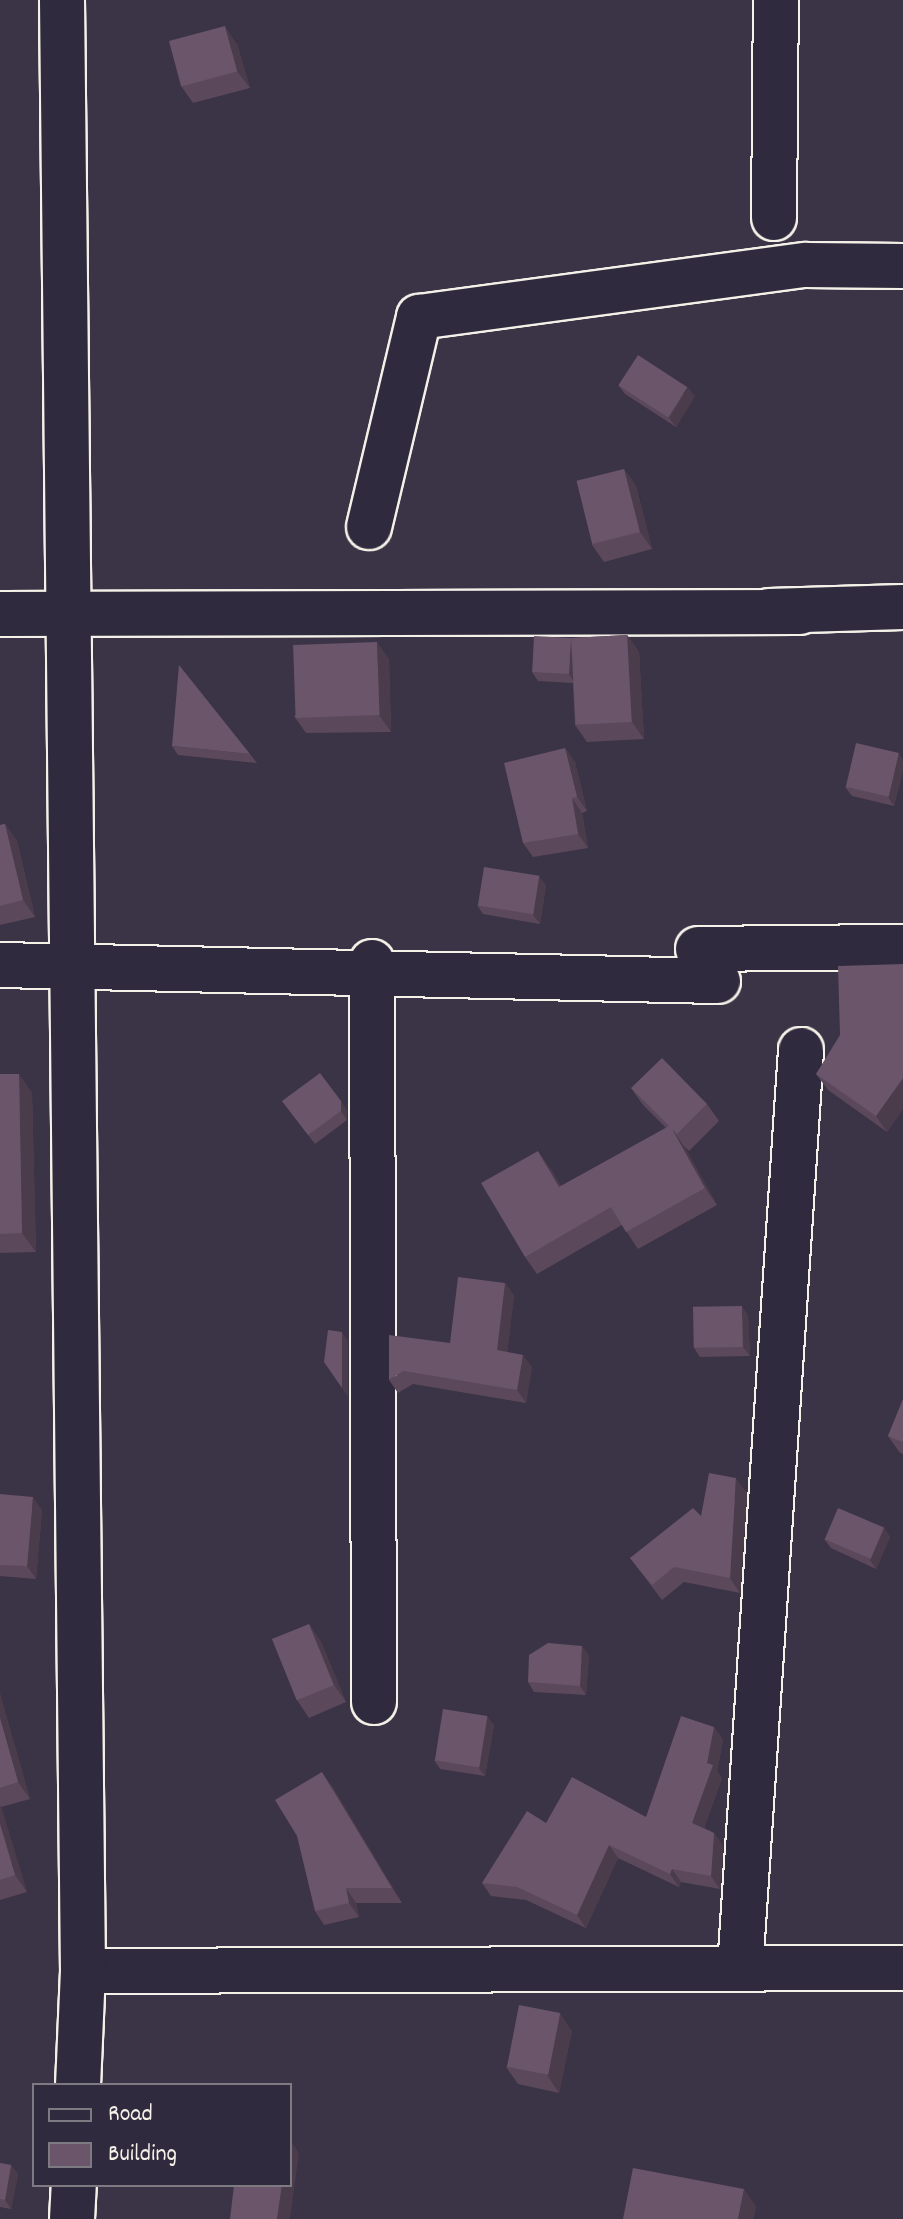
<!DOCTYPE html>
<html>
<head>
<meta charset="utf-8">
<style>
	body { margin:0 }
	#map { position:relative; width:903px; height:2219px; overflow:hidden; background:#3b3346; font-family:Dekko,sans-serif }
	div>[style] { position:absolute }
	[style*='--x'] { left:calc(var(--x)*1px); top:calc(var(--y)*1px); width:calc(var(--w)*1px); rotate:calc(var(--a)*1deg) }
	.roads { filter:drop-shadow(2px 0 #f4f1e8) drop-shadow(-2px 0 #f4f1e8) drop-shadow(0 2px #f4f1e8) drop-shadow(0 -2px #f4f1e8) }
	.minor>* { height:44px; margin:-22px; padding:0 22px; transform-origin:22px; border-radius:22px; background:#2f2a3d }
	.tertiary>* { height:44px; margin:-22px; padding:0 22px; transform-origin:22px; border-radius:22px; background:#2f2a3d }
	.wall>* { inset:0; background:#5b495b }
	.shaded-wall>* { inset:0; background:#4a3c4a }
	.building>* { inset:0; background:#6a556a; transform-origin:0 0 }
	span { translate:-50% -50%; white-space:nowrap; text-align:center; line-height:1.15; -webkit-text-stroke:6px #2f2a3d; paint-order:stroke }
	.legend { position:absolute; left:32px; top:2083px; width:260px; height:104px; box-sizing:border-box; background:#2f2a3d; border:2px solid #7e7a81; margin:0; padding:10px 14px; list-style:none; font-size:24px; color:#f4f1e8 }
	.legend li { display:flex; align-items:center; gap:16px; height:40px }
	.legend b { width:40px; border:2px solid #7e7a81 }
</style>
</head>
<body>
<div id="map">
	<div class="roads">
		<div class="minor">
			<i style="--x:774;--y:218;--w:218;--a:-89.5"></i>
			<i style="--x:369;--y:527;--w:216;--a:-76.6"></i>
			<i style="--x:419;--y:317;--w:390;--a:-7.7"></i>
			<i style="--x:806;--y:265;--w:97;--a:0.6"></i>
			<i style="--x:769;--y:611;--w:134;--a:-1.7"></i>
			<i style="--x:0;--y:614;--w:800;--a:-0.14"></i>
			<i style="--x:698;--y:949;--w:205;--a:-0.6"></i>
			<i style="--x:372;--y:962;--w:740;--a:89.85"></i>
			<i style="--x:0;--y:965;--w:718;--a:1.28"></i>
			<i style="--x:740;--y:1969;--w:921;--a:-86.2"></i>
			<i style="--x:83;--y:1971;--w:820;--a:-0.21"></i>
		</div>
		<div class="tertiary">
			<i style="--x:62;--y:0;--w:1971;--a:89.39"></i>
			<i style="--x:83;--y:1971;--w:114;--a:92.5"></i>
			<i style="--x:72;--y:2219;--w:34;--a:-87"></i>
		</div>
	</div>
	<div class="wall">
		<i style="clip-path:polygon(237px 44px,250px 88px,193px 103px,181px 86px)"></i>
		<i style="clip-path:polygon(618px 385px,695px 396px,676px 427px,625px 394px)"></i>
		<i style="clip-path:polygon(624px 469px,636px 486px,652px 549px,604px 562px,592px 545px)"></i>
		<i style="clip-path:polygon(627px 635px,639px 652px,644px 739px,587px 742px,575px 725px,573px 683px,538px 681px,532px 672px,571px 638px)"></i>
		<i style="clip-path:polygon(389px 659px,391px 732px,306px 733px,294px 716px)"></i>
		<i style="clip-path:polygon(172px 746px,250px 754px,257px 763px,178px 755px)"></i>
		<i style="clip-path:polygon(565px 748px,575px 762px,587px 811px,582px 813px,588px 848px,533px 857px,523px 843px)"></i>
		<i style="clip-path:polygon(903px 760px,903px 770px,894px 806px,852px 796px,845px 787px)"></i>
		<i style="clip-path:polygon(5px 824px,17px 841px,35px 917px,0 925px,0 825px)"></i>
		<i style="clip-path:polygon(546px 885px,540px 924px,483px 914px,477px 905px)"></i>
		<i style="clip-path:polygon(903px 964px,903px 1109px,887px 1132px,828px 1090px,816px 1074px)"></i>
		<i style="clip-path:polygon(0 1074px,19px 1074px,32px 1093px,36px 1252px,0 1253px)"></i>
		<i style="clip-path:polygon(631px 1088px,707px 1104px,719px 1121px,689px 1151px,684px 1146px,717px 1205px,638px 1249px,622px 1225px,537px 1274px,525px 1257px,550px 1168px,561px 1186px,666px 1128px,643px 1105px)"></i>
		<i style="clip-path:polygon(282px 1101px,347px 1110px,347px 1120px,315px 1144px)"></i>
		<i style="clip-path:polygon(505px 1283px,514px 1296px,507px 1352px,532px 1367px,526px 1403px,413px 1384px,398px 1393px,389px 1380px,450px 1343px)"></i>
		<i style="clip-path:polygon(748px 1315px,750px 1356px,700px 1357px,694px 1348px)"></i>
		<i style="clip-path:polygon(903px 1399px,903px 1454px,900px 1453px,888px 1436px)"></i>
		<i style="clip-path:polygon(747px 1493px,740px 1593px,684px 1582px,662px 1600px,630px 1558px,701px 1516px)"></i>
		<i style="clip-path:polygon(0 1494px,42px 1510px,36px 1579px,0 1576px)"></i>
		<i style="clip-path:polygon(884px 1528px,890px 1537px,876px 1569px,831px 1548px,824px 1539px)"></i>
		<i style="clip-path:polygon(309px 1624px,321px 1642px,346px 1702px,309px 1718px,297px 1700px)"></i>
		<i style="clip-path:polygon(589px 1655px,586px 1695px,534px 1692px,528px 1682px)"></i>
		<i style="clip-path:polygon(0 1694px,30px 1799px,1px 1807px,27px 1892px,0 1900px)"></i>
		<i style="clip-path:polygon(494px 1725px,485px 1776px,440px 1769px,434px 1760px)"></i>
		<i style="clip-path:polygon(714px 1727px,723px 1740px,717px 1771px,722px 1778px,704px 1828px,714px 1833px,723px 1846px,720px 1889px,681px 1882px,679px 1887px,618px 1858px,586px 1928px,526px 1900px,491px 1896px,482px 1883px,546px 1823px,646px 1817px)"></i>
		<i style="clip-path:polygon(332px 1786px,402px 1903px,356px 1903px,359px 1917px,324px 1925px,315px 1911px)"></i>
		<i style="clip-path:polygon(572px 2031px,559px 2093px,518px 2084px,506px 2067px)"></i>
		<i style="clip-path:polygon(0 2163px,11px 2165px,18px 2174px,11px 2209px,0 2207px)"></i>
	</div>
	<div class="shaded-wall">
		<i style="clip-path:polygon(225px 26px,237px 44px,250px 88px,237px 71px)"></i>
		<i style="clip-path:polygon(688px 387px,695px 396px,676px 427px,669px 418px)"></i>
		<i style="clip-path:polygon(624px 469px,636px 486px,652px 549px,640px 532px)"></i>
		<i style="clip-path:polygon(627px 635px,639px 652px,644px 739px,632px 722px)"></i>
		<i style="clip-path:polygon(571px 638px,575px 683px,569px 674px)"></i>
		<i style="clip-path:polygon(377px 642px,389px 659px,391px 732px,379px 715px)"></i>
		<i style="clip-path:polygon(565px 748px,575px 762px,587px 811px,577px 797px)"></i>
		<i style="clip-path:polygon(899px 753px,903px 760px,903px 770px,894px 806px,888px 797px)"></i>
		<i style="clip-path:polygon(572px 798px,582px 813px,588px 848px,578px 834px)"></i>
		<i style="clip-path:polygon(5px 824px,17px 841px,35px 917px,23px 900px)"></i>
		<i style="clip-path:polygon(539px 876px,546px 885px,540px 924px,533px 915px)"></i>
		<i style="clip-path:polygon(19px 1074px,32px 1093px,36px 1252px,22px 1233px)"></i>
		<i style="clip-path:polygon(903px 1078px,903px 1109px,887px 1132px,876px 1116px)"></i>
		<i style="clip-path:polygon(341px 1101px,347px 1110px,347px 1120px,341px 1111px)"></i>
		<i style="clip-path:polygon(672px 1129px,684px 1146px,717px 1205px,705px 1188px)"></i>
		<i style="clip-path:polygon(538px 1151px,550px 1168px,571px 1204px,559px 1187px)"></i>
		<i style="clip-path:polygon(505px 1283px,514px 1296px,506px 1363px,497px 1350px)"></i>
		<i style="clip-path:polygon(742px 1306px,748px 1315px,750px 1356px,743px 1347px)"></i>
		<i style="clip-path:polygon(342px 1332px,348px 1341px,348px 1397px,342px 1388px)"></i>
		<i style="clip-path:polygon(523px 1355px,532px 1367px,526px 1403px,517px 1390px)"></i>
		<i style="clip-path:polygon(736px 1478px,747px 1493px,740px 1593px,730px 1578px)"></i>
		<i style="clip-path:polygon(33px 1497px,42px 1510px,36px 1579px,27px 1566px)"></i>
		<i style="clip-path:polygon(884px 1528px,890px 1537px,876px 1569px,870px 1560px)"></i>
		<i style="clip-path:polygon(309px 1624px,321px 1642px,346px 1702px,334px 1685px)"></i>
		<i style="clip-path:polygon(582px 1646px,589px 1655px,586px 1695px,580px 1686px)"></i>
		<i style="clip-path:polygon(0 1694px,30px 1799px,18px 1782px,0 1718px)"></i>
		<i style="clip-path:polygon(487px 1716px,494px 1725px,485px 1776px,478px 1767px)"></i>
		<i style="clip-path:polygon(714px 1727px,723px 1740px,717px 1771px,722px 1778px,701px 1835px,692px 1823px,707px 1763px)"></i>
		<i style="clip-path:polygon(322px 1772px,332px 1786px,402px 1903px,392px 1888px)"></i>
		<i style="clip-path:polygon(0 1805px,1px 1807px,27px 1892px,15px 1875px,0 1824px)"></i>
		<i style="clip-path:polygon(714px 1833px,723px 1846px,720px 1889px,711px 1876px)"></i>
		<i style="clip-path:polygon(609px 1845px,618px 1858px,586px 1928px,577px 1915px)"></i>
		<i style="clip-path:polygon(672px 1869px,681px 1882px,679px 1887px,670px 1874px)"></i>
		<i style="clip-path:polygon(346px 1888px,356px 1903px,359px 1917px,349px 1903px)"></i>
		<i style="clip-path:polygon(560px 2013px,572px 2031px,559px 2093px,547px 2075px)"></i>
		<i style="clip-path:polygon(290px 2140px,299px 2153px,290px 2219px,277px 2219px,282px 2185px,290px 2185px)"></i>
		<i style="clip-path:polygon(11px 2165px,18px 2174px,11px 2209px,5px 2200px)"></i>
		<i style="clip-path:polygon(744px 2189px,756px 2206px,754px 2219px,738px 2219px)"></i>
	</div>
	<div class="building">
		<i style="left:225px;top:26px;width:47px;height:58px;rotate:75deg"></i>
		<i style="left:638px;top:355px;width:59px;height:36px;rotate:33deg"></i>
		<i style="left:624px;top:469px;width:65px;height:49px;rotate:76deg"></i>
		<i style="left:627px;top:635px;width:87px;height:56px;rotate:87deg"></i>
		<i style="left:534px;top:636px;width:37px;height:36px;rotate:3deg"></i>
		<i style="left:377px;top:642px;width:73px;height:84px;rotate:88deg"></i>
		<i style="clip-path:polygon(179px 665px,250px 754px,172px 746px)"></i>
		<i style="left:856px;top:743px;width:44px;height:45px;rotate:13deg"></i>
		<i style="clip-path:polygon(565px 748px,577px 797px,572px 798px,578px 834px,523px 843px,504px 763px)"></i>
		<i style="clip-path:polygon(5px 824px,23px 900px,0 906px,0 825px)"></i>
		<i style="left:484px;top:867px;width:56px;height:39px;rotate:9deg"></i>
		<i style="clip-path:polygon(903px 964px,903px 1078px,876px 1116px,816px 1074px,840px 1035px,838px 966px)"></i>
		<i style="clip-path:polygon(662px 1058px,707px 1104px,677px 1134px,672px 1129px,705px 1188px,626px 1232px,611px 1207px,525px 1257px,481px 1183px,538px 1151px,559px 1187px,669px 1126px,631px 1088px)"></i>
		<i style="clip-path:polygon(320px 1073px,341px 1101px,341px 1111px,308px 1135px,282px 1101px)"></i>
		<i style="clip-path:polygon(0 1074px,19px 1074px,22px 1233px,0 1234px)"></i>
		<i style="clip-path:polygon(458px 1277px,505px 1283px,497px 1350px,523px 1355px,517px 1390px,404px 1371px,389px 1380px,389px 1335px,450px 1343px)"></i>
		<i style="left:742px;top:1306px;width:41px;height:49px;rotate:89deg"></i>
		<i style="clip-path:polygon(328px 1330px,342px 1332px,342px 1388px,324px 1362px)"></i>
		<i style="clip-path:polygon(903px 1399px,903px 1442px,888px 1436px)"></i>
		<i style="clip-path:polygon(709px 1473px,736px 1478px,730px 1578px,674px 1567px,652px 1585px,630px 1558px,693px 1508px,701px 1516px)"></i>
		<i style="clip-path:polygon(0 1494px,33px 1497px,27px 1566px,0 1565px)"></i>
		<i style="left:838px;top:1508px;width:50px;height:34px;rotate:23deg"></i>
		<i style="left:309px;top:1624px;width:66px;height:40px;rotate:68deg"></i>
		<i style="clip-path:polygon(548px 1643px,582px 1646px,580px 1686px,528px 1682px,529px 1655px)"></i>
		<i style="left:443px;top:1709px;width:45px;height:52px;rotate:9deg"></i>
		<i style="clip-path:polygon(681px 1716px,714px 1727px,707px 1763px,713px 1765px,692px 1823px,714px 1833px,711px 1876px,672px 1869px,670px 1874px,609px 1845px,577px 1915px,517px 1887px,482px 1883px,527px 1811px,546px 1823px,572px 1777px,646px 1817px)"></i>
		<i style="clip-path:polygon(0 1718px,18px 1782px,0 1788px)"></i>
		<i style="clip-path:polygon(322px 1772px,392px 1888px,346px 1888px,349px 1903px,315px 1911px,297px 1836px,275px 1800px)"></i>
		<i style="clip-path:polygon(0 1824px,15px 1875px,0 1880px)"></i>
		<i style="left:519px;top:2005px;width:42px;height:63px;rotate:11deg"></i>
		<i style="clip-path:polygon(0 2163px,11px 2165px,5px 2200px,0 2199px)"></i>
		<i style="clip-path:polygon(633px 2168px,744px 2189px,738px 2219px,623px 2219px)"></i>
		<i style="clip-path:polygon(234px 2185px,282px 2185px,277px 2219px,230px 2219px)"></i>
	</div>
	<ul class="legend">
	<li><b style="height:10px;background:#2f2a3d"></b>Road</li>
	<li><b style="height:22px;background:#6a556a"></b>Building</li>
	</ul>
</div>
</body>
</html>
